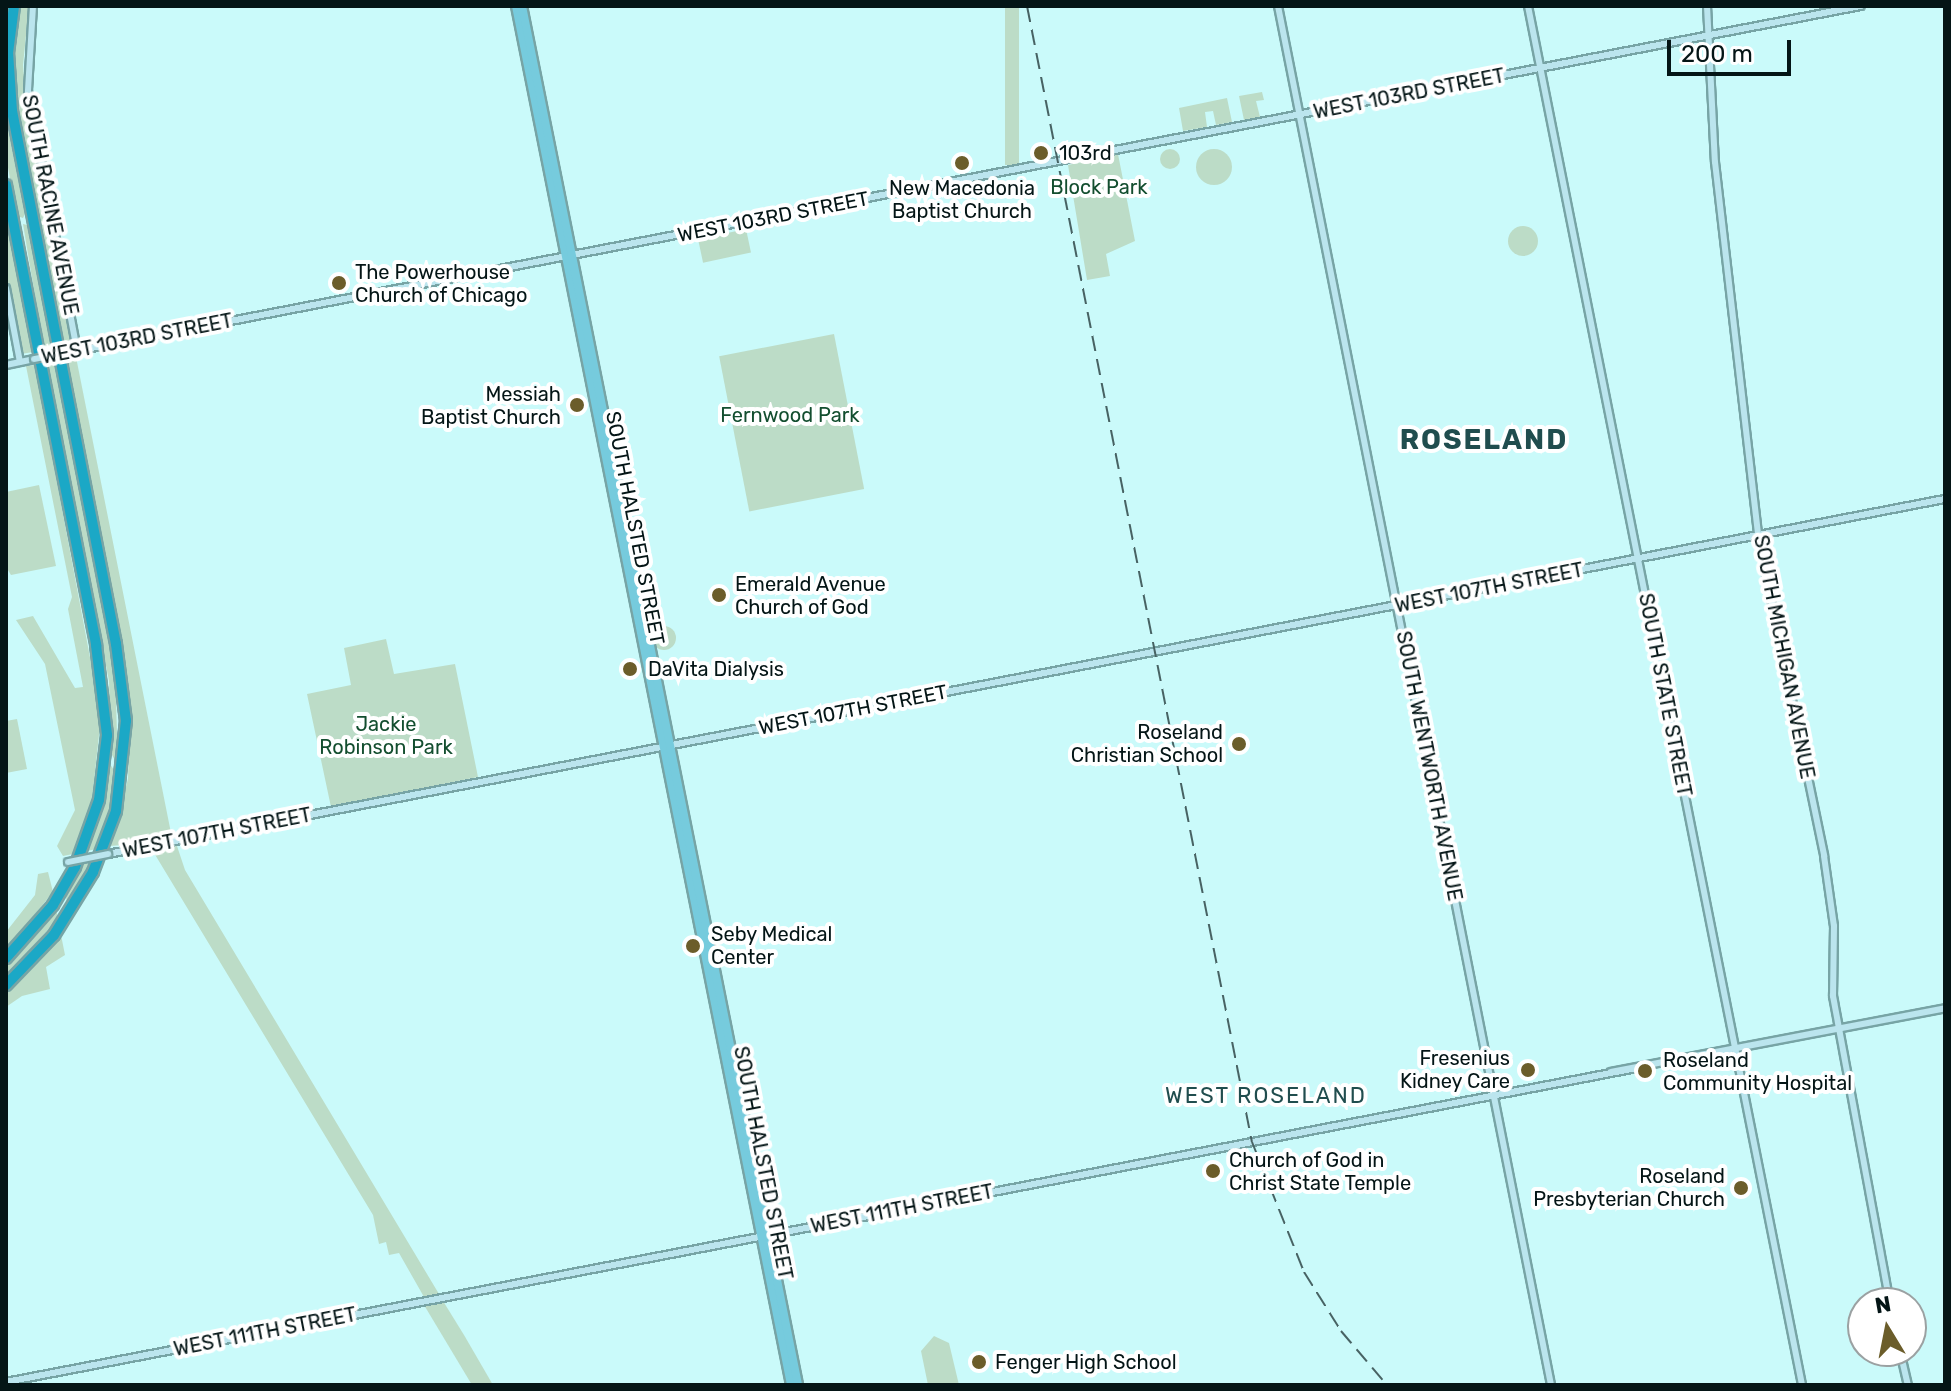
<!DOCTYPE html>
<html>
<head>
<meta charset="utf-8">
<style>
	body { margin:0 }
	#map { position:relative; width:1951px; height:1391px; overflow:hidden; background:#cafafa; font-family:Rubik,sans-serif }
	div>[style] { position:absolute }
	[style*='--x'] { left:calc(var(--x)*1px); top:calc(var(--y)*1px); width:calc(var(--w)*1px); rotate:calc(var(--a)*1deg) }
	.green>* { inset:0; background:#bcdcc7; transform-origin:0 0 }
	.round { border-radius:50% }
	.roads { filter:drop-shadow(2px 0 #77a4a5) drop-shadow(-2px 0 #77a4a5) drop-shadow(0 2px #77a4a5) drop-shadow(0 -2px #77a4a5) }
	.secondary>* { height:6px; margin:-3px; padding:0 3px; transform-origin:3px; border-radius:3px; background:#bbe5ee }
	.primary>* { height:8px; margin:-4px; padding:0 4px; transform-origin:4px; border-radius:4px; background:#76cbdd }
	.highway>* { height:10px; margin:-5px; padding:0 5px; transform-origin:5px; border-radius:5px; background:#1ba8c6 }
	.rail>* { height:2px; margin-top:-1px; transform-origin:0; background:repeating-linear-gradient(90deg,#476263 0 16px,transparent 0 24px) }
	.bridges { filter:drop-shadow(2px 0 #77a4a5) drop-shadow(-2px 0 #77a4a5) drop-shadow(0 2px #77a4a5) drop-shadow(0 -2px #77a4a5) }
	.secondary-bridge>* { height:6px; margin:-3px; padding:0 3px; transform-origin:3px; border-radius:3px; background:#bbe5ee }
	.dots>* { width:22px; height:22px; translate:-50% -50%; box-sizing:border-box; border:4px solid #fff; border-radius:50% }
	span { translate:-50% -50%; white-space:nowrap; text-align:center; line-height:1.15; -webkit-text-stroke:8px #fff; paint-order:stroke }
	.street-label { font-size:20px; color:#041516 }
	.poi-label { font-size:20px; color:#041516 }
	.left { translate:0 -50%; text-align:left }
	.right { translate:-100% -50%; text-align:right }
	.park-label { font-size:20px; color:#134e2f }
	.neighbourhood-label { font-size:22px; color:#204d4e; letter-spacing:2px }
	.district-label { font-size:28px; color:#204d4e; font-weight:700; letter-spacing:2px }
	.frame { position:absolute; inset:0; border:8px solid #041516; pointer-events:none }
	.north { position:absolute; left:1847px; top:1287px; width:80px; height:80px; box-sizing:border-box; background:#fff; border:2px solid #9ba1a2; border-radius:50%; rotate:350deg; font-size:22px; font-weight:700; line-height:32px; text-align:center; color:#041516 }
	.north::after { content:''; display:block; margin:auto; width:28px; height:36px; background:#6b5d2a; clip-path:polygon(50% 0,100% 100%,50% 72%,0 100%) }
	.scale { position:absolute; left:1667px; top:40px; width:124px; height:36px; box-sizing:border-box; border:4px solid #041516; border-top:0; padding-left:10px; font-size:24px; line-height:28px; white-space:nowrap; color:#041516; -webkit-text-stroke:6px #fff; paint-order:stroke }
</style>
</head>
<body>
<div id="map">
	<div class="green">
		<i style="clip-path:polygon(19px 6px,29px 6px,23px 65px,27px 110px,73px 344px,63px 346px,17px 112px,13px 66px)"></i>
		<i style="left:1005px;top:6px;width:14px;height:159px"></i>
		<i style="clip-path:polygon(1262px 92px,1264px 100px,1256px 101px,1260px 117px,1244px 120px,1239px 96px)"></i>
		<i style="clip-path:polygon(1227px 98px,1232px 122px,1216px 125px,1213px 111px,1205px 112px,1207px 127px,1183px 131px,1179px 108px)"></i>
		<i style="clip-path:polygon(6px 118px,25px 214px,23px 218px,17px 216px,6px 157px)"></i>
		<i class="round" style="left:1196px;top:149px;width:36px;height:36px"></i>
		<i class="round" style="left:1160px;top:149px;width:20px;height:20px"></i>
		<i style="clip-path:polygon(1118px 154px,1135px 241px,1106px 254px,1110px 276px,1087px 280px,1068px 165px)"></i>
		<i style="clip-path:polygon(6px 217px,33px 352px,21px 354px,6px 277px)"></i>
		<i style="clip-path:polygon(23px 224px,27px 225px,52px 349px,44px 350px)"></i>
		<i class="round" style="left:1508px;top:226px;width:30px;height:30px"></i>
		<i style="left:746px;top:229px;width:24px;height:49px;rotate:78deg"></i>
		<i style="left:834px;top:334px;width:158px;height:117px;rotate:79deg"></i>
		<i style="clip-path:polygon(76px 357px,171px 833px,171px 838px,146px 843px,110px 846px,128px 779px,130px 700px,65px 359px)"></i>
		<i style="clip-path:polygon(54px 361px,115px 669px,118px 766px,111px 753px,109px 681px,47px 362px)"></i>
		<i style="clip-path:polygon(35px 365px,101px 716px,92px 800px,73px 854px,63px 856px,57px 846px,75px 810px,45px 664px,16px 620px,33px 616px,75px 688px,83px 687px,68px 609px,72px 597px,26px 366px)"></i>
		<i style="clip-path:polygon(39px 485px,56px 566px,11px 575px,6px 567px,6px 492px)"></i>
		<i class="round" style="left:652px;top:626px;width:24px;height:24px"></i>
		<i style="clip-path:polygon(386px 639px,394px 674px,455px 664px,478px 777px,331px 807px,307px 694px,351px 685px,344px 648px)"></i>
		<i style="clip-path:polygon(17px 719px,27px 769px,6px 773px,6px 721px)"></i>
		<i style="clip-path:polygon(110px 764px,117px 775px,109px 812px,96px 849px,87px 851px)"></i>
		<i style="clip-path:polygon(176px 843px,185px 870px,439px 1294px,424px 1297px,399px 1253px,389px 1255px,386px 1242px,379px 1244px,373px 1215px,151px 848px)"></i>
		<i style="clip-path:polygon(91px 862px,76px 892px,67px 905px,66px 895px,82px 864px)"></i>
		<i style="clip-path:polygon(48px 872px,53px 892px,6px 950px,6px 932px,35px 895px,38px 874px)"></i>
		<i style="clip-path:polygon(56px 908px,58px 919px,6px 976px,6px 966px)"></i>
		<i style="clip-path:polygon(61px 935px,65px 955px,46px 967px,50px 989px,22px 996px,6px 1007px,6px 993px)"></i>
		<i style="clip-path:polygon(443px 1301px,464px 1335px,493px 1385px,472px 1385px,424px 1305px)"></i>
		<i style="clip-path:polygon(934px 1336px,949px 1343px,959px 1385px,928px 1385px,921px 1351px)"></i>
	</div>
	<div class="roads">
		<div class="secondary">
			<i style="--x:33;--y:6;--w:85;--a:93.4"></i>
			<i style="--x:28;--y:91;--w:265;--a:79.3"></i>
			<i style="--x:1278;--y:6;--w:1406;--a:78.8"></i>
			<i style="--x:1528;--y:6;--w:1406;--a:78.76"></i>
			<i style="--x:1707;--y:6;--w:156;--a:87.1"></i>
			<i style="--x:1715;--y:162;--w:376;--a:83.4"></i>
			<i style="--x:1758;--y:536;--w:327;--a:78.3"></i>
			<i style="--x:1824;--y:856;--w:71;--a:81.9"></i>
			<i style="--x:1834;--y:926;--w:70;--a:90.8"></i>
			<i style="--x:1833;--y:996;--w:312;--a:79.5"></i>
			<i style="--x:6;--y:288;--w:75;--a:79.3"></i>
			<i style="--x:65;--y:353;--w:1829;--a:-10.94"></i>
			<i style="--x:6;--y:365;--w:29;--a:-12"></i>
			<i style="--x:108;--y:854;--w:1871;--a:-10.94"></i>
			<i style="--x:1611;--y:1072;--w:340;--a:-10.8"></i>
			<i style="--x:1900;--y:1351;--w:35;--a:77"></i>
			<i style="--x:6;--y:1382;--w:1666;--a:-10.9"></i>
		</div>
		<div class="primary">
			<i style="--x:516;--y:6;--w:1406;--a:78.72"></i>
			<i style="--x:522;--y:6;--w:1406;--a:78.68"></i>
		</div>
		<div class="highway">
			<i style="--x:6;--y:185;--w:469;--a:78.9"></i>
			<i style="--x:96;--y:645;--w:91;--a:83"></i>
			<i style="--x:107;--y:735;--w:65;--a:97"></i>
			<i style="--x:99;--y:800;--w:71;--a:109.7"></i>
			<i style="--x:75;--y:867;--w:44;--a:120.1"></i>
			<i style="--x:53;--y:905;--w:71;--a:131.6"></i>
			<i style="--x:6;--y:985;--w:69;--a:-46.2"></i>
			<i style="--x:54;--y:935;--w:74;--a:-58.2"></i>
			<i style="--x:93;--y:872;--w:65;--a:-69.3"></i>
			<i style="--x:116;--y:811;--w:91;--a:-83.7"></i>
			<i style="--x:126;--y:721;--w:78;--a:-97.4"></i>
			<i style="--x:116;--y:644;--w:543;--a:-101.04"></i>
			<i style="--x:12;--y:111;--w:58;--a:-93.9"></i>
			<i style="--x:8;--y:53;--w:47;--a:-82.7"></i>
		</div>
	</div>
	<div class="rail">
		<i style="--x:1027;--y:6;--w:1158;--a:78.8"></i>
		<i style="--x:1252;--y:1142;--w:140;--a:68.2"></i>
		<i style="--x:1304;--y:1272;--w:70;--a:57.9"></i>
		<i style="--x:1341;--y:1331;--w:71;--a:49.6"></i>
	</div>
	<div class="bridges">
		<div class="secondary-bridge">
			<i style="--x:34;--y:359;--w:32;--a:-11"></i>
			<i style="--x:68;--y:862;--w:41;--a:-11.3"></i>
		</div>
	</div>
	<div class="dots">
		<i style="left:1041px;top:153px;background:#6b5d2a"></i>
		<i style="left:962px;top:163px;background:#6b5d2a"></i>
		<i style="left:339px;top:283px;background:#6b5d2a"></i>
		<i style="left:577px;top:405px;background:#6b5d2a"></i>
		<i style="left:719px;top:595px;background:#6b5d2a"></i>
		<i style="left:630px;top:669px;background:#6b5d2a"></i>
		<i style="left:1239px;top:744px;background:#6b5d2a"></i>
		<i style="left:693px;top:946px;background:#6b5d2a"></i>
		<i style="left:1528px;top:1070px;background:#6b5d2a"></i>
		<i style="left:1645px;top:1071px;background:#6b5d2a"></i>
		<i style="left:1213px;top:1171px;background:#6b5d2a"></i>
		<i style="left:1741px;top:1188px;background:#6b5d2a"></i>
		<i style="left:979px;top:1362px;background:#6b5d2a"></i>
	</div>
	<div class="street-label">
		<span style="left:1409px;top:94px;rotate:-11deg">WEST 103RD STREET</span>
		<span style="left:50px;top:205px;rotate:79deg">SOUTH RACINE AVENUE</span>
		<span style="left:773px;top:217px;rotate:-11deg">WEST 103RD STREET</span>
		<span style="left:137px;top:339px;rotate:-11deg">WEST 103RD STREET</span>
		<span style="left:635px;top:528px;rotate:79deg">SOUTH HALSTED STREET</span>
		<span style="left:1489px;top:588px;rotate:-11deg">WEST 107TH STREET</span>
		<span style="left:1784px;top:657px;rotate:79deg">SOUTH MICHIGAN AVENUE</span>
		<span style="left:1665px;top:695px;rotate:79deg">SOUTH STATE STREET</span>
		<span style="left:853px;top:710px;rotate:-11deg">WEST 107TH STREET</span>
		<span style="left:1429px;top:766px;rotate:79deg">SOUTH WENTWORTH AVENUE</span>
		<span style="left:217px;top:833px;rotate:-11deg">WEST 107TH STREET</span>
		<span style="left:763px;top:1163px;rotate:79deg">SOUTH HALSTED STREET</span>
		<span style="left:902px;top:1209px;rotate:-11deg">WEST 111TH STREET</span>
		<span style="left:265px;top:1332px;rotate:-11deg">WEST 111TH STREET</span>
	</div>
	<div class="poi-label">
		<span class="left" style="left:1059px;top:153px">103rd</span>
		<span style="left:962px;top:200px">New Macedonia<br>Baptist Church</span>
		<span class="left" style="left:355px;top:284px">The Powerhouse<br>Church of Chicago</span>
		<span class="right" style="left:561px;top:406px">Messiah<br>Baptist Church</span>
		<span class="left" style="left:735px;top:596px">Emerald Avenue<br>Church of God</span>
		<span class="left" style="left:648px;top:669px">DaVita Dialysis</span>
		<span class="right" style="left:1223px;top:744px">Roseland<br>Christian School</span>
		<span class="left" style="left:711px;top:946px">Seby Medical<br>Center</span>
		<span class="right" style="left:1510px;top:1070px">Fresenius<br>Kidney Care</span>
		<span class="left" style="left:1663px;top:1072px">Roseland<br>Community Hospital</span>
		<span class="left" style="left:1229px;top:1172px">Church of God in<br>Christ State Temple</span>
		<span class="right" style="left:1725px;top:1188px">Roseland<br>Presbyterian Church</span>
		<span class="left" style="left:995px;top:1362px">Fenger High School</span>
	</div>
	<div class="park-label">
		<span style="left:1099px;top:187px">Block Park</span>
		<span style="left:790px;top:415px">Fernwood Park</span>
		<span style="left:386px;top:736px">Jackie<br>Robinson Park</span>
	</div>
	<div class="neighbourhood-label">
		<span style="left:1266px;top:1096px">WEST ROSELAND</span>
	</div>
	<div class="district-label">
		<span style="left:1484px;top:440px">ROSELAND</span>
	</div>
	<div class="frame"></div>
	<div class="north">N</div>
	<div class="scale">200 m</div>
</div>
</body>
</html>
